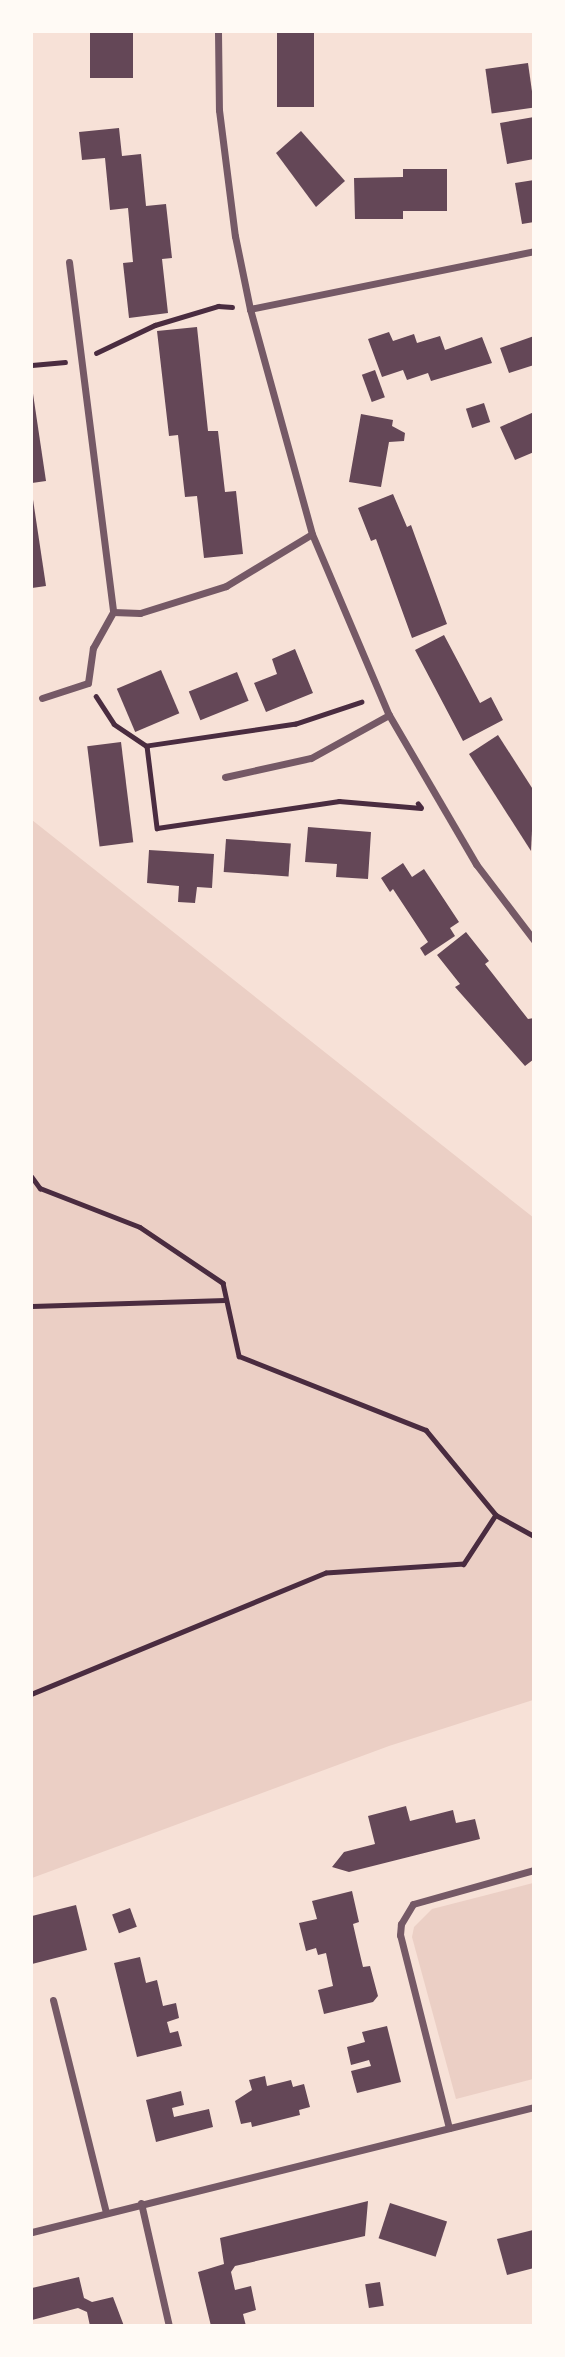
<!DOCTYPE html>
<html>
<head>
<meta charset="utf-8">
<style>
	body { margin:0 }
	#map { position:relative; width:565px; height:2357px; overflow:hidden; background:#f7e1d7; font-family:Lora,serif }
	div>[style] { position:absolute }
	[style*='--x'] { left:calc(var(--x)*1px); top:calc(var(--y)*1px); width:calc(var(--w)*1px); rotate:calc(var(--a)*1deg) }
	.green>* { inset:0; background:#ebcfc5 }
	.building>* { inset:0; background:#644757; transform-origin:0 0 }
	.path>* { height:4.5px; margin:-2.25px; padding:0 2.25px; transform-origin:2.25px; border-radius:2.25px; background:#4a2c40 }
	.minor>* { height:7px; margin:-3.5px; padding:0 3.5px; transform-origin:3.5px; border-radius:3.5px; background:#755966 }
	span { translate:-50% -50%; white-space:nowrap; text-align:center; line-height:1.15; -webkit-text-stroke:7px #fffaf5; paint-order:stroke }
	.frame { position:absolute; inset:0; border:33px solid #fffaf5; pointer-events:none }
</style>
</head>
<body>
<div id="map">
	<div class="green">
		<i style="clip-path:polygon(32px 820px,534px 1218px,533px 1700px,389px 1746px,32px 1878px)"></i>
		<i style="clip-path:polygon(533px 1883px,533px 2079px,456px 2099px,412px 1937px,414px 1927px,432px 1909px)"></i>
	</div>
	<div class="building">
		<i style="left:90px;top:32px;width:43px;height:46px"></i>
		<i style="left:277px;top:32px;width:37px;height:75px"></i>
		<i style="left:528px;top:63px;width:45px;height:43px;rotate:82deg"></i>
		<i style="clip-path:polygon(534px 117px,534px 159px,507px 164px,500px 123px)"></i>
		<i style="clip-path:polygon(119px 128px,122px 156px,141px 154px,146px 206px,166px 204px,172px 258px,162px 259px,168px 313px,129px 318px,123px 263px,133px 262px,128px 208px,110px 210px,105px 158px,82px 160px,79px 132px)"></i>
		<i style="clip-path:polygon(301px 131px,345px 181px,316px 207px,276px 153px)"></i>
		<i style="clip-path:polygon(403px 169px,447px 169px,447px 211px,403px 211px,403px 219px,355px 219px,354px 178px,403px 177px)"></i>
		<i style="clip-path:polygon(534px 180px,534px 222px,522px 224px,515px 183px)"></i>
		<i style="clip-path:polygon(197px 327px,208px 431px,218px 431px,225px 492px,236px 491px,243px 554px,204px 558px,197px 496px,185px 497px,178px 435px,169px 436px,157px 331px)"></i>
		<i style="clip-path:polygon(389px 332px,393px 341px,414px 334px,417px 343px,440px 336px,445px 350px,482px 337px,492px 363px,431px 381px,428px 373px,407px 380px,403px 370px,382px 377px,368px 339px)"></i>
		<i style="clip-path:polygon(534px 336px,534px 365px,509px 373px,500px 348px)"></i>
		<i style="left:375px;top:370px;width:29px;height:14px;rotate:70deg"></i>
		<i style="clip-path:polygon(32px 387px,46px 481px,32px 483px)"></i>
		<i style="left:484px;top:403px;width:20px;height:19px;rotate:72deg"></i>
		<i style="clip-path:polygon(534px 412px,534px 452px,515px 460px,500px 427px)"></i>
		<i style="clip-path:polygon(361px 414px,393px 420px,392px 426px,405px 433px,404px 441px,389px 442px,381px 487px,349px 482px)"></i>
		<i style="clip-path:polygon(32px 493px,46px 586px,32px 588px)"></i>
		<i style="clip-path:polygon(393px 494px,407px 527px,411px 525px,447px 624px,412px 638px,376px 539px,371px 541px,358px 508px)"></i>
		<i style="clip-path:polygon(444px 635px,480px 703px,491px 697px,503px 720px,463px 741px,415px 650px)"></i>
		<i style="clip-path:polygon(295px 649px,313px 693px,266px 712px,254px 683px,277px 674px,272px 659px)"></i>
		<i style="left:161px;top:670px;width:47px;height:48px;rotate:67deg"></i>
		<i style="left:237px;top:672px;width:31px;height:52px;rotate:68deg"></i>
		<i style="clip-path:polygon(498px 735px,534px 791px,531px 851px,469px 754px)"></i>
		<i style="left:121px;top:742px;width:101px;height:34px;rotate:83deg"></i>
		<i style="clip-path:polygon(308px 827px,371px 832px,368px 879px,336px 877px,337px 864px,305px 862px)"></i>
		<i style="left:226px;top:839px;width:65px;height:33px;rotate:4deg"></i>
		<i style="clip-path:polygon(149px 850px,214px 854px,212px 888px,197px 887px,195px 903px,178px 902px,179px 886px,147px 883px)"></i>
		<i style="clip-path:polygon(403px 863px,412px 877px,424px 869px,459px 922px,450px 928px,455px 936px,425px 956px,420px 948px,428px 942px,393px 889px,390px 892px,381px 878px)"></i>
		<i style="clip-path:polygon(466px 932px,489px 961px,485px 964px,528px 1019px,534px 1018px,534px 1059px,525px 1066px,455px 987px,460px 984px,437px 955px)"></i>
		<i style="clip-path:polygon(406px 1806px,410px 1821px,453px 1810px,456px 1823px,475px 1819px,480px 1839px,349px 1872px,332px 1867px,344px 1852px,375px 1844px,368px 1816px)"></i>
		<i style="clip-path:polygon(352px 1891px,359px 1922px,353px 1924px,358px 1946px,363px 1967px,370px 1966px,378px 1996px,373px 2002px,324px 2014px,318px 1990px,333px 1986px,326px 1953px,318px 1955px,316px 1948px,306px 1951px,299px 1923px,317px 1919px,312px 1901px)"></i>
		<i style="clip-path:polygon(76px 1905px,87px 1950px,32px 1964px,32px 1916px)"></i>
		<i style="left:130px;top:1908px;width:20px;height:19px;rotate:70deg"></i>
		<i style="clip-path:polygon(140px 1957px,146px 1983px,157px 1980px,163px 2006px,176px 2003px,179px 2018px,167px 2022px,170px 2033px,178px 2031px,182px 2046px,137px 2057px,114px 1963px)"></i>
		<i style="clip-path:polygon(387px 2026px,401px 2082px,357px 2093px,351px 2071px,371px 2066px,369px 2060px,351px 2065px,347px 2047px,365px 2042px,362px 2032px)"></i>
		<i style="clip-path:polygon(265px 2076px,267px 2086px,291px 2080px,293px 2087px,304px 2084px,310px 2107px,299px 2110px,300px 2115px,252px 2127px,251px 2122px,241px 2124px,235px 2101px,252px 2090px,249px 2080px)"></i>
		<i style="clip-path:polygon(181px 2091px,184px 2105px,172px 2108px,174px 2117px,209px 2109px,213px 2127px,156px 2142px,146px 2100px)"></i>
		<i style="clip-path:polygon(368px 2201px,365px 2236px,235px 2266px,231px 2272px,235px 2290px,251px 2286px,256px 2310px,243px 2314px,246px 2326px,211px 2326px,198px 2272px,224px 2264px,220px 2238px)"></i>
		<i style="left:390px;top:2203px;width:60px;height:37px;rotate:18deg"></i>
		<i style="clip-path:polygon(533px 2230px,534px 2268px,507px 2275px,497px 2239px)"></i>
		<i style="clip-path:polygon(79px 2277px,84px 2298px,92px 2302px,113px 2297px,124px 2326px,90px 2326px,87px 2312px,78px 2308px,32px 2320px,32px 2288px)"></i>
		<i style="left:380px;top:2282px;width:24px;height:15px;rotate:81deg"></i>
	</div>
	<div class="path">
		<i style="--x:96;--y:353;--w:65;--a:-25.4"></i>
		<i style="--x:155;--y:325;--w:66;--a:-16.8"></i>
		<i style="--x:218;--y:306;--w:14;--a:4"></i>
		<i style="--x:32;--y:365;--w:33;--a:-5"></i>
		<i style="--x:96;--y:696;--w:33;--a:57"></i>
		<i style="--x:114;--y:724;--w:40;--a:34"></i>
		<i style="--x:362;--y:702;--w:70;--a:161.6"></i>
		<i style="--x:296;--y:724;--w:151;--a:171.6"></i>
		<i style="--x:147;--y:746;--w:83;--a:83"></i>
		<i style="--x:157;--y:828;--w:184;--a:-8.4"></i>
		<i style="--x:339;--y:801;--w:82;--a:4.9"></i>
		<i style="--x:421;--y:808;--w:5;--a:-127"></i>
		<i style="--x:32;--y:1177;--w:14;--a:54"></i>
		<i style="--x:40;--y:1188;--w:107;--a:21.3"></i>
		<i style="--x:140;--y:1227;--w:100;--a:34"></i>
		<i style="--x:223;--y:1283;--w:75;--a:77.6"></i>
		<i style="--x:239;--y:1356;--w:201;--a:21.6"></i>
		<i style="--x:426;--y:1430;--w:110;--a:50.5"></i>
		<i style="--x:496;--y:1515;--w:59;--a:123.1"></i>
		<i style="--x:464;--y:1564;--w:138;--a:176.3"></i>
		<i style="--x:326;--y:1573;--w:318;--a:157.6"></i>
		<i style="--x:32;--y:1306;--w:193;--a:-1.8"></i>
		<i style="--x:496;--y:1515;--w:43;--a:28.9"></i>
	</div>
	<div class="minor">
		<i style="--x:218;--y:32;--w:78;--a:89.3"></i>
		<i style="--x:219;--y:110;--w:127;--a:82.8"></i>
		<i style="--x:235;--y:236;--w:75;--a:78.4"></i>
		<i style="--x:250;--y:309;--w:233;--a:74.6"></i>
		<i style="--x:312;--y:534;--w:197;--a:67"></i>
		<i style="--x:389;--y:715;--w:173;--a:59.7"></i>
		<i style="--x:476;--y:864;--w:96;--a:52.7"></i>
		<i style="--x:69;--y:262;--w:353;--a:82.8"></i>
		<i style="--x:113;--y:612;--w:27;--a:2"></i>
		<i style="--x:140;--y:613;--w:90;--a:-17.4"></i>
		<i style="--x:226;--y:586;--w:100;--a:-31.2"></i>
		<i style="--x:250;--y:309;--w:290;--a:-11.5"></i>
		<i style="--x:42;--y:698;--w:48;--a:-18.1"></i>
		<i style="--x:88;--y:683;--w:35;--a:-82"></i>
		<i style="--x:93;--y:648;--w:41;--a:-60.9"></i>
		<i style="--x:225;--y:777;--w:88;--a:-12.5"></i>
		<i style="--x:311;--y:758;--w:89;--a:-28.9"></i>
		<i style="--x:53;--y:2000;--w:219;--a:76"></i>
		<i style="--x:449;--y:2128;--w:199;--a:-104.2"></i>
		<i style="--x:400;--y:1935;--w:11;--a:-85"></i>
		<i style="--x:401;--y:1924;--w:23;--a:-59"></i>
		<i style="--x:413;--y:1904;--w:126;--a:-15.7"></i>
		<i style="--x:141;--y:2203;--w:126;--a:77.2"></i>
		<i style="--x:32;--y:2232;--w:517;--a:-13.98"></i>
	</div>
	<div class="frame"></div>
</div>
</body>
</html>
